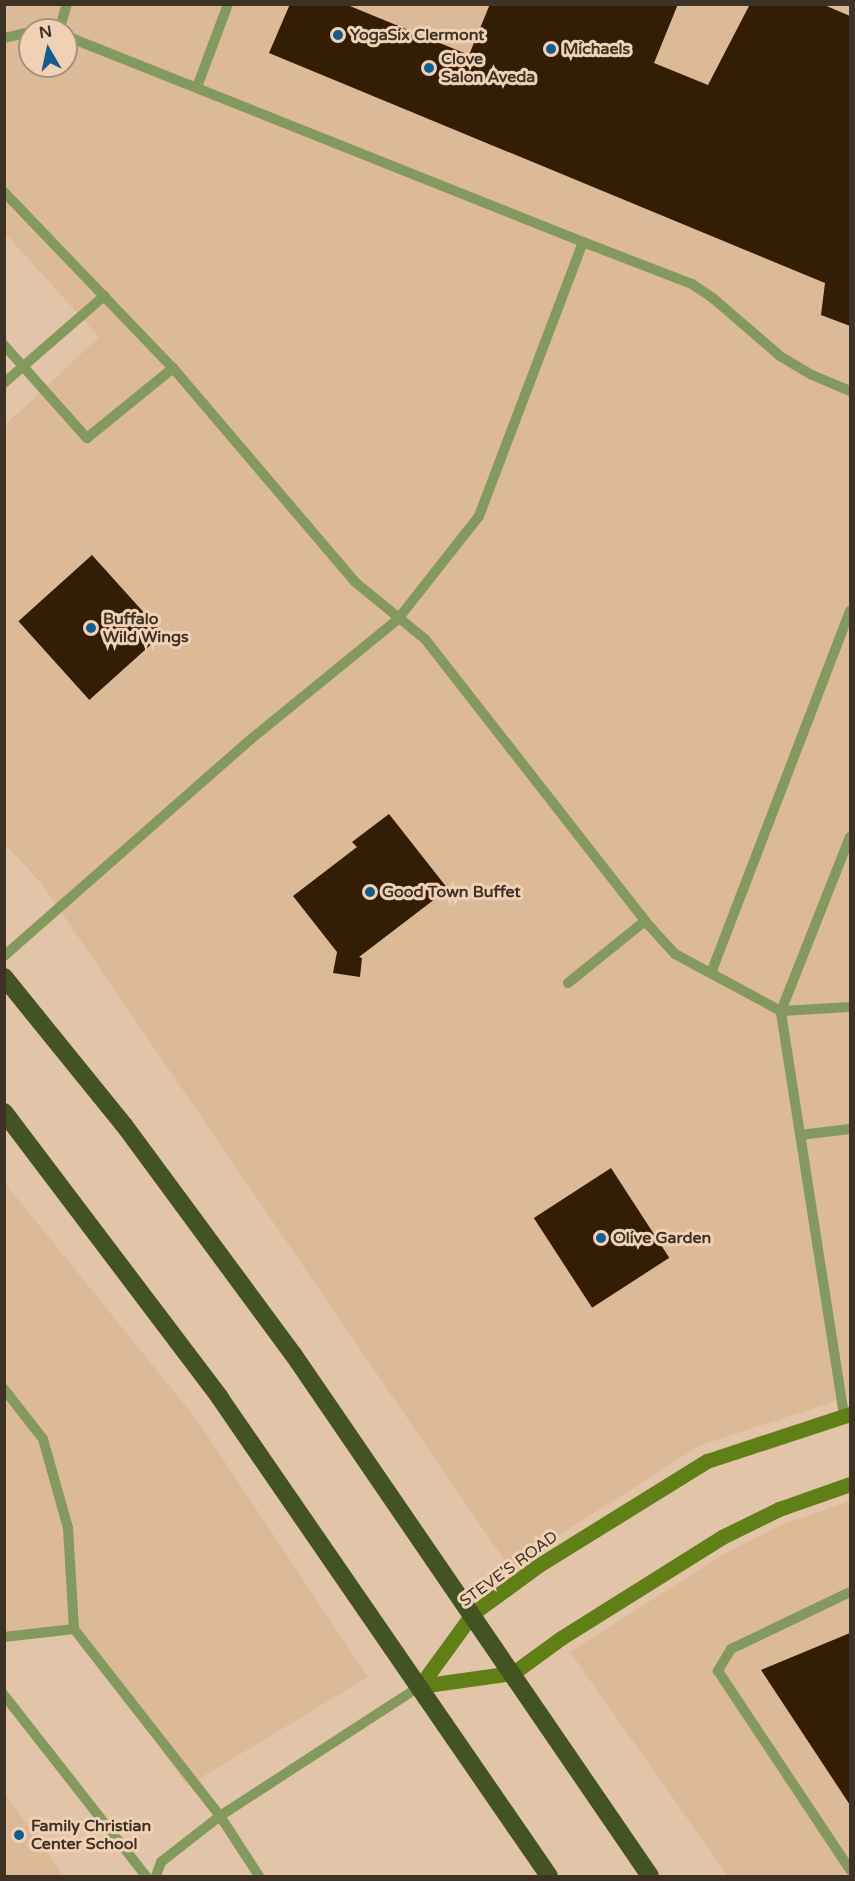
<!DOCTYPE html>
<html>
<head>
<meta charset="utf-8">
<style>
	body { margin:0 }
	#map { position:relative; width:855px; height:1881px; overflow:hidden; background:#e2c4a8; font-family:"Varela Round",sans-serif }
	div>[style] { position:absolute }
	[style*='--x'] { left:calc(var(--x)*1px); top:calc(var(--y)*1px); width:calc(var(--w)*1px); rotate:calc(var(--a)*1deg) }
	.built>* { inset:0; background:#dcb997 }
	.building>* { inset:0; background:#341d05; transform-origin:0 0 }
	.lane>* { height:10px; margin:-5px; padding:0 5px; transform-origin:5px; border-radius:5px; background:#83995e }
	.secondary>* { height:15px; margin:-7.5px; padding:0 7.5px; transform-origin:7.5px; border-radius:7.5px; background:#617f17 }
	.highway>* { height:18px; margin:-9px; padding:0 9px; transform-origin:9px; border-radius:9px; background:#435422 }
	.dots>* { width:16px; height:16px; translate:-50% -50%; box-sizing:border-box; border:3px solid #f0d1b5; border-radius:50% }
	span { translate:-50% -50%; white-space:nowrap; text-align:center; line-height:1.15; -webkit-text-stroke:6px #f0d1b5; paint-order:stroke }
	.poi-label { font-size:16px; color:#3e3227; font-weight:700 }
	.left { translate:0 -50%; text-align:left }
	.street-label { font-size:16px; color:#3e3227 }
	.frame { position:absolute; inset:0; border:6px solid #3e3227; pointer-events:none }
	.north { position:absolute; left:18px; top:18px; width:60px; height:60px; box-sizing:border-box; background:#f0d1b5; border:2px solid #a9917c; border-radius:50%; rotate:351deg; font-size:16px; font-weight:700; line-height:24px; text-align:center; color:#3e3227 }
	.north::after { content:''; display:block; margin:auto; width:21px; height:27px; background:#125c90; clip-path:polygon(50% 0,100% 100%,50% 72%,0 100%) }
</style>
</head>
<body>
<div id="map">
	<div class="built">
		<i style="clip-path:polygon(evenodd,5px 5px,850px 5px,850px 1396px,699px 1446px,509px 1567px,42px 884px,5px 844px,5px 425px,99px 337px,5px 233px,5px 5px,30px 30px,66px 30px,66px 66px,30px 66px,30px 30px)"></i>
		<i style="clip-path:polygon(4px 1182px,197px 1420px,368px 1677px,187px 1786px,78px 1631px,5px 1638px)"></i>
		<i style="clip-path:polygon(850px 1501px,850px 1876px,728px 1876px,570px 1652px,729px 1551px,784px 1524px)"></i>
		<i style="clip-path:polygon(5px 1794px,64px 1876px,5px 1876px)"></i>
	</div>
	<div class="building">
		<i style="clip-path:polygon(290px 4px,345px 4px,469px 55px,490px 4px,678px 4px,654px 63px,708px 85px,750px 4px,822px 4px,850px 16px,850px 326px,821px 315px,825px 283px,269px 53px)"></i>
		<i style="left:92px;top:555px;width:106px;height:99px;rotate:48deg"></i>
		<i style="clip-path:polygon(389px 814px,448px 889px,359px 957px,362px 958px,360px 977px,333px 973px,337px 952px,293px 896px,357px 847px,352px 842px)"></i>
		<i style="left:611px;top:1168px;width:107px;height:92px;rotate:57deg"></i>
		<i style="clip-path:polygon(850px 1633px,850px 1805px,761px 1670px)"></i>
	</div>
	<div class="lane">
		<i style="--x:59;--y:30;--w:27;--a:-73"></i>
		<i style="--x:66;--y:36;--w:557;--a:21.72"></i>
		<i style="--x:4;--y:38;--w:27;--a:-13"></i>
		<i style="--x:197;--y:87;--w:89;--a:-69.5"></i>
		<i style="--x:4;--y:192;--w:244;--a:46.2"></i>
		<i style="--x:173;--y:368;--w:281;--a:49.6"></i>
		<i style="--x:355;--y:582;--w:90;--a:39.2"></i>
		<i style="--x:425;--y:639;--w:358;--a:52"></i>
		<i style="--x:645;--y:921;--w:45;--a:47.7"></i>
		<i style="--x:675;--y:954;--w:120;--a:28.3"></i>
		<i style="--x:781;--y:1011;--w:69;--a:-3.3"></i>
		<i style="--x:4;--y:345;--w:125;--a:48.3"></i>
		<i style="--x:87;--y:438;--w:111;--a:-39.1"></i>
		<i style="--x:4;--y:383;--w:133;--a:-41"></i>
		<i style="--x:4;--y:956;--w:321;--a:-41.3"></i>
		<i style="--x:245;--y:744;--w:198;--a:-39.2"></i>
		<i style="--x:398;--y:619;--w:131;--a:-51.8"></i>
		<i style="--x:479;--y:516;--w:293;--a:-69.2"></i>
		<i style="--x:583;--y:242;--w:117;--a:21.1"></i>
		<i style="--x:692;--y:284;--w:27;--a:34"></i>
		<i style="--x:714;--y:299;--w:87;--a:40.8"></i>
		<i style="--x:780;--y:356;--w:37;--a:31"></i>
		<i style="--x:812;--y:375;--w:41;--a:22.8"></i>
		<i style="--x:711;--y:973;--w:388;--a:-69"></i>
		<i style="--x:568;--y:983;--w:99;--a:-38.8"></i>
		<i style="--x:800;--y:1135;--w:50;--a:-6.8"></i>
		<i style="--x:4;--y:1389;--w:63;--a:52"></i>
		<i style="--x:43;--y:1439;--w:92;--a:74.3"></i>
		<i style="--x:68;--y:1528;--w:101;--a:86.6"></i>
		<i style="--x:74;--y:1629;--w:237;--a:52"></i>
		<i style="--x:220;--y:1816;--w:72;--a:57"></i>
		<i style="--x:844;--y:1415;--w:409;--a:-98.9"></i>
		<i style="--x:781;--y:1011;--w:187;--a:-68.4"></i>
		<i style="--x:850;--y:1592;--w:132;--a:154.4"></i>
		<i style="--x:731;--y:1649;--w:26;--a:121"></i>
		<i style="--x:718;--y:1671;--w:239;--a:56.4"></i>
		<i style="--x:4;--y:1637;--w:70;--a:-6.5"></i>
		<i style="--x:4;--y:1695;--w:230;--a:51.9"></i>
		<i style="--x:156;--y:1876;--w:15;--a:-70"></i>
		<i style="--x:161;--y:1862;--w:75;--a:-37.9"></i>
		<i style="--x:220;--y:1816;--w:239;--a:-33"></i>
	</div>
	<div class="secondary">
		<i style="--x:420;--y:1686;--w:90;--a:-54"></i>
		<i style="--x:473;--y:1613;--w:82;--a:-36"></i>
		<i style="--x:539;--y:1565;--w:198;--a:-31.8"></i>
		<i style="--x:707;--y:1461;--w:151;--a:-18.2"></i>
		<i style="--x:420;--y:1686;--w:94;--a:-8"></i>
		<i style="--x:513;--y:1673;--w:59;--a:-36.1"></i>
		<i style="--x:561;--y:1638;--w:190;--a:-32.1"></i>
		<i style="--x:722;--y:1537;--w:64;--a:-26.2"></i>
		<i style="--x:779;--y:1509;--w:75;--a:-19.4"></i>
	</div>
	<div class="highway">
		<i style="--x:4;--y:977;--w:191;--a:51"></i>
		<i style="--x:124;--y:1125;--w:285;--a:53.6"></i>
		<i style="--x:293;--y:1354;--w:632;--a:55.63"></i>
		<i style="--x:4;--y:1112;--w:358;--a:52.9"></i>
		<i style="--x:220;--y:1398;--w:580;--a:55.46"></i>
	</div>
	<div class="dots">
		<i style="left:338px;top:35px;background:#125c90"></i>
		<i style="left:551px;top:49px;background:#125c90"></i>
		<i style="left:429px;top:68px;background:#125c90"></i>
		<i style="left:91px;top:628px;background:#125c90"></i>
		<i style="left:370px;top:892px;background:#125c90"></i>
		<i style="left:601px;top:1238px;background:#125c90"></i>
		<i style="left:19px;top:1835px;background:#125c90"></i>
	</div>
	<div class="poi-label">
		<span class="left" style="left:350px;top:35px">YogaSix Clermont</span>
		<span class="left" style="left:563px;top:49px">Michaels</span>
		<span class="left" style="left:441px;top:68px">Clove<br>Salon Aveda</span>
		<span class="left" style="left:103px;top:628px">Buffalo<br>Wild Wings</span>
		<span class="left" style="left:382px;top:892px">Good Town Buffet</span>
		<span class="left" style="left:613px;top:1238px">Olive Garden</span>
		<span class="left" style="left:31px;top:1835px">Family Christian<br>Center School</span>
	</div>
	<div class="street-label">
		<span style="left:509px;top:1569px;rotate:-36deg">STEVE'S ROAD</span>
	</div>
	<div class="frame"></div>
	<div class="north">N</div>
</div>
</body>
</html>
